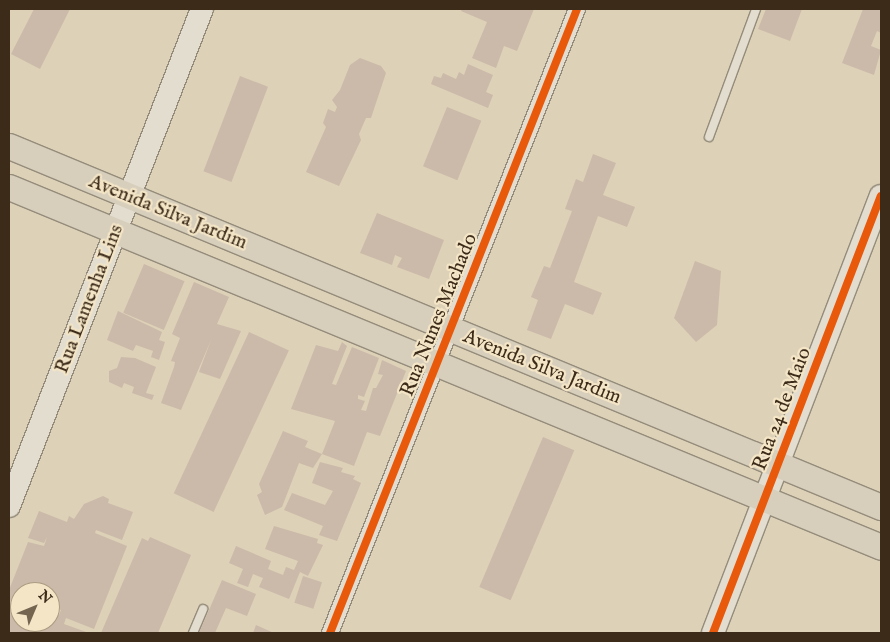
<!DOCTYPE html>
<html>
<head>
<meta charset="utf-8">
<style>
	body { margin:0 }
	#map { position:relative; width:890px; height:642px; overflow:hidden; background:#ddd1b7; font-family:"IM FELL English",serif }
	div>[style] { position:absolute }
	[style*='--x'] { left:calc(var(--x)*1px); top:calc(var(--y)*1px); width:calc(var(--w)*1px); rotate:calc(var(--a)*1deg) }
	.building>* { inset:0; background:#cbbaa9; transform-origin:0 0 }
	.roads { filter:drop-shadow(1px 0 #958c7b) drop-shadow(-1px 0 #958c7b) drop-shadow(0 1px #958c7b) drop-shadow(0 -1px #958c7b) }
	.lane>* { height:8px; margin:-4px; padding:0 4px; transform-origin:4px; border-radius:4px; background:#e3ddd0 }
	.street>* { height:16px; margin:-8px; padding:0 8px; transform-origin:8px; border-radius:8px; background:#e3ddd0 }
	.secondary>* { height:22px; margin:-11px; padding:0 11px; transform-origin:11px; border-radius:11px; background:#e3ddd0 }
	.primary>* { height:25px; margin:-12.5px; padding:0 12.5px; transform-origin:12.5px; border-radius:12.5px; background:#d7cebc }
	.cycleway>* { height:8px; margin:-4px; padding:0 4px; transform-origin:4px; border-radius:4px; background:#e8590c }
	span { translate:-50% -50%; white-space:nowrap; text-align:center; line-height:1.15; -webkit-text-stroke:4.5px #f3e5c6; paint-order:stroke }
	.street-label { font-size:20px; color:#3c2b19 }
	.frame { position:absolute; inset:0; border:10px solid #3c2b19; pointer-events:none }
	.north { position:absolute; left:10px; top:582px; width:50px; height:50px; box-sizing:border-box; background:#f3e5c6; border:1px solid #aa9b81; border-radius:50%; rotate:45deg; font-size:14px; font-weight:700; line-height:20px; text-align:center; color:#3c2b19 }
	.north::after { content:''; display:block; margin:auto; width:18px; height:22px; background:#746550; clip-path:polygon(50% 0,100% 100%,50% 72%,0 100%) }
</style>
</head>
<body>
<div id="map">
	<div class="building">
		<i style="clip-path:polygon(34px 9px,70px 9px,40px 69px,11px 54px)"></i>
		<i style="clip-path:polygon(462px 9px,534px 9px,517px 51px,504px 46px,496px 68px,472px 58px,487px 22px,461px 11px)"></i>
		<i style="clip-path:polygon(766px 9px,802px 9px,790px 41px,758px 29px)"></i>
		<i style="clip-path:polygon(863px 9px,881px 9px,881px 33px,877px 31px,871px 46px,881px 50px,874px 75px,842px 63px)"></i>
		<i style="clip-path:polygon(360px 58px,381px 66px,386px 73px,371px 118px,366px 118px,359px 134px,361px 140px,339px 186px,306px 172px,326px 127px,323px 123px,328px 109px,335px 112px,337px 107px,332px 100px,340px 90px,350px 65px)"></i>
		<i style="clip-path:polygon(468px 64px,493px 75px,486px 92px,493px 95px,488px 108px,431px 84px,434px 76px,441px 78px,443px 73px,456px 79px,459px 72px,464px 75px)"></i>
		<i style="left:240px;top:76px;width:30px;height:102px;rotate:21deg"></i>
		<i style="left:447px;top:107px;width:37px;height:64px;rotate:22deg"></i>
		<i style="clip-path:polygon(593px 154px,616px 163px,603px 195px,635px 207px,627px 227px,598px 216px,574px 282px,602px 293px,593px 315px,565px 304px,551px 339px,527px 330px,538px 300px,531px 297px,544px 266px,550px 268px,572px 211px,565px 209px,576px 179px,583px 182px)"></i>
		<i style="clip-path:polygon(377px 213px,444px 240px,429px 279px,397px 267px,402px 258px,395px 255px,392px 265px,360px 253px)"></i>
		<i style="clip-path:polygon(695px 261px,721px 271px,717px 325px,696px 342px,674px 318px)"></i>
		<i style="left:144px;top:264px;width:44px;height:53px;rotate:23deg"></i>
		<i style="clip-path:polygon(194px 282px,229px 297px,217px 324px,241px 331px,220px 379px,199px 372px,211px 340px,181px 410px,161px 403px,174px 367px,175px 362px,171px 361px,180px 338px,172px 334px)"></i>
		<i style="clip-path:polygon(118px 311px,162px 332px,159px 340px,165px 342px,159px 360px,151px 357px,153px 351px,136px 345px,133px 351px,107px 340px)"></i>
		<i style="left:249px;top:332px;width:44px;height:178px;rotate:25deg"></i>
		<i style="clip-path:polygon(342px 342px,347px 346px,332px 384px,336px 385px,352px 347px,379px 358px,364px 397px,358px 395px,358px 399px,365px 401px,361px 410px,366px 411px,373px 388px,376px 388px,383px 375px,378px 374px,382px 360px,406px 371px,380px 436px,367px 432px,354px 466px,322px 454px,335px 421px,291px 409px,316px 345px,338px 351px)"></i>
		<i style="clip-path:polygon(121px 357px,135px 358px,156px 367px,146px 393px,154px 395px,152px 400px,132px 393px,134px 387px,124px 383px,122px 388px,109px 382px,109px 371px,117px 368px)"></i>
		<i style="clip-path:polygon(283px 431px,308px 441px,305px 447px,322px 454px,313px 468px,299px 463px,282px 507px,265px 515px,257px 495px,262px 492px,259px 484px)"></i>
		<i style="left:543px;top:437px;width:34px;height:163px;rotate:23deg"></i>
		<i style="clip-path:polygon(320px 462px,343px 468px,341px 472px,355px 476px,353px 479px,361px 483px,337px 541px,319px 535px,323px 526px,284px 510px,292px 493px,325px 505px,333px 491px,312px 483px)"></i>
		<i style="clip-path:polygon(103px 496px,109px 499px,108px 503px,133px 512px,122px 540px,96px 530px,95px 533px,127px 546px,94px 629px,66px 618px,64px 624px,89px 633px,9px 633px,9px 603px,20px 607px,20px 622px,50px 622px,52px 612px,59px 615px,61px 610px,50px 607px,50px 592px,38px 592px,39px 588px,26px 583px,17px 603px,9px 600px,9px 590px,28px 542px,44px 546px,47px 537px,44px 543px,28px 538px,39px 511px,67px 522px,69px 516px,74px 519px,84px 504px)"></i>
		<i style="clip-path:polygon(274px 526px,318px 539px,317px 543px,323px 545px,308px 576px,300px 572px,289px 599px,259px 587px,263px 578px,253px 574px,248px 587px,237px 583px,243px 569px,229px 563px,236px 546px,271px 561px,268px 569px,283px 575px,286px 567px,294px 570px,298px 561px,265px 549px)"></i>
		<i style="clip-path:polygon(150px 537px,191px 555px,158px 633px,101px 633px,142px 538px,148px 541px)"></i>
		<i style="left:303px;top:576px;width:20px;height:28px;rotate:18deg"></i>
		<i style="clip-path:polygon(222px 580px,256px 594px,247px 616px,226px 608px,215px 633px,199px 633px)"></i>
		<i style="clip-path:polygon(256px 625px,274px 633px,253px 633px)"></i>
	</div>
	<div class="roads">
		<div class="lane">
			<i style="--x:709;--y:137;--w:136;--a:-69.8"></i>
			<i style="--x:193;--y:633;--w:26;--a:-67"></i>
		</div>
		<div class="street">
			<i style="--x:330;--y:633;--w:671;--a:-68.4"></i>
		</div>
		<div class="secondary">
			<i style="--x:9;--y:506;--w:533;--a:-68.78"></i>
			<i style="--x:713;--y:633;--w:468;--a:-69"></i>
		</div>
		<div class="primary">
			<i style="--x:9;--y:146;--w:944;--a:22.49"></i>
			<i style="--x:9;--y:187;--w:943;--a:22.43"></i>
		</div>
	</div>
	<div class="cycleway">
		<i style="--x:330;--y:633;--w:671;--a:-68.4"></i>
		<i style="--x:713;--y:633;--w:468;--a:-69"></i>
	</div>
	<div class="street-label">
		<span style="left:168px;top:212px;rotate:22deg">Avenida Silva Jardim</span>
		<span style="left:89px;top:299px;rotate:-69deg">Rua Lamenha Lins</span>
		<span style="left:439px;top:315px;rotate:-68deg">Rua Nunes Machado</span>
		<span style="left:542px;top:367px;rotate:22deg">Avenida Silva Jardim</span>
		<span style="left:782px;top:409px;rotate:-69deg">Rua 24 de Maio</span>
	</div>
	<div class="frame"></div>
	<div class="north">N</div>
</div>
</body>
</html>
